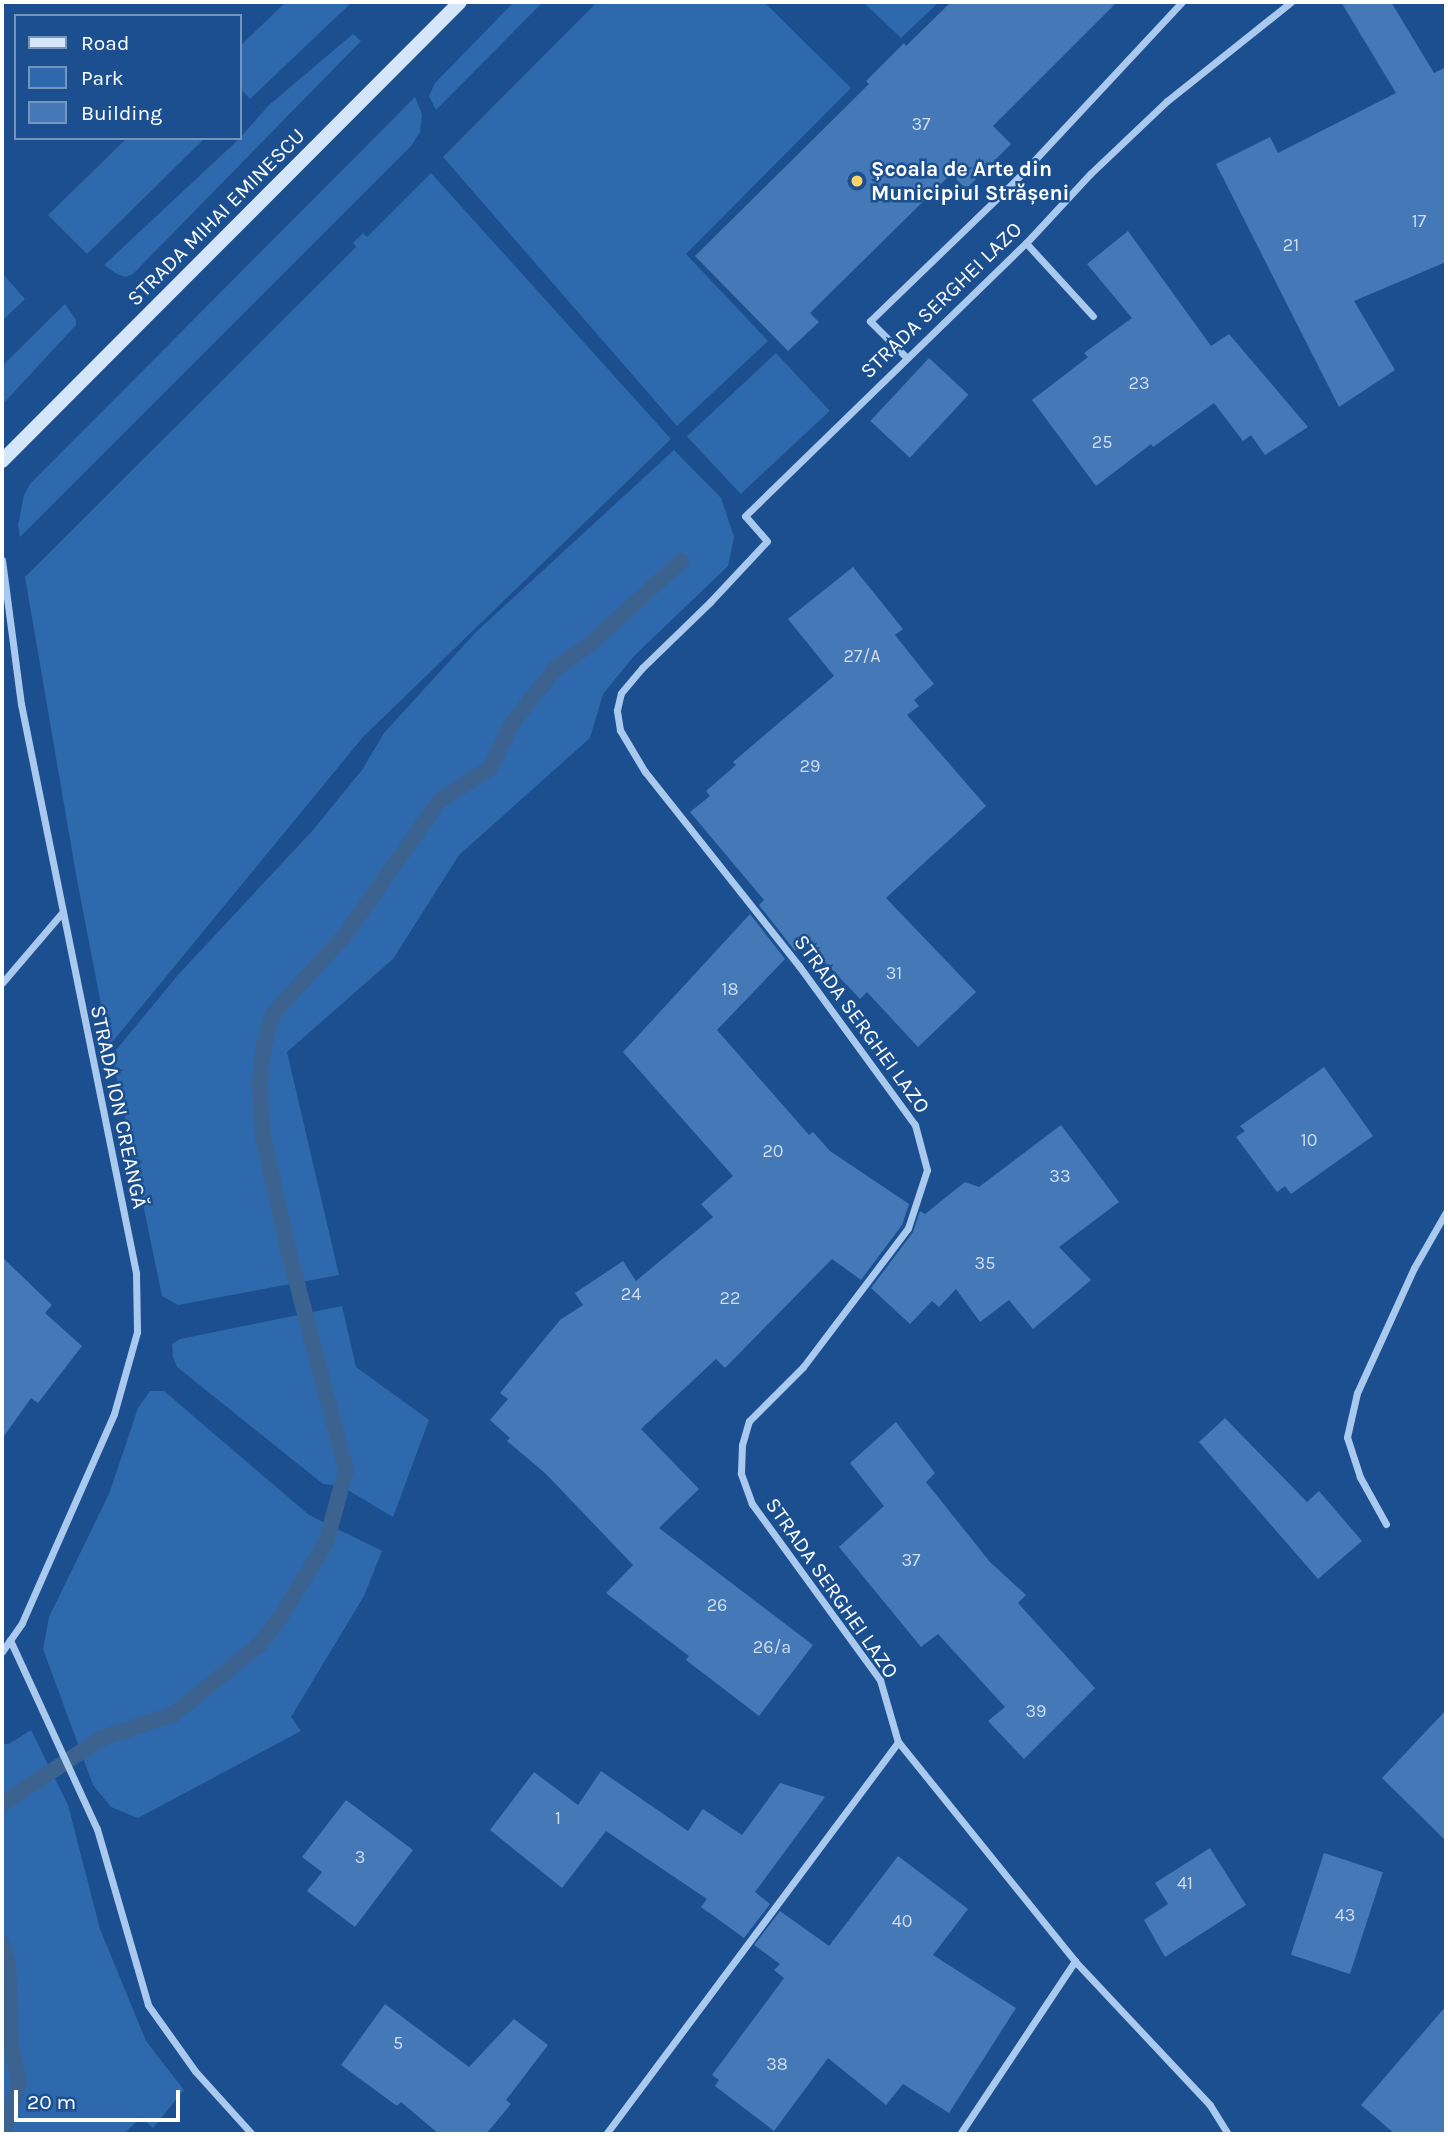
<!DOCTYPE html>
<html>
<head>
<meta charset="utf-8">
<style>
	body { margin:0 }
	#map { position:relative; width:1448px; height:2136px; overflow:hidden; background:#1b4f8f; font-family:Karla,sans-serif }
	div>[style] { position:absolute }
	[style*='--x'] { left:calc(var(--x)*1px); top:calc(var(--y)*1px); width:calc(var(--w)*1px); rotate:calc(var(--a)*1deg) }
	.green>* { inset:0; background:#2e69ad; transform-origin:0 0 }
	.stream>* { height:16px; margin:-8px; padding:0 8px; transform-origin:8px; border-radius:8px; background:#3c6290 }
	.building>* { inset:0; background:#4478b7; transform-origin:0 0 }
	.minor>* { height:7px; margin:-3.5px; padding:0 3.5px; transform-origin:3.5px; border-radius:3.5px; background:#a9c9ee }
	.secondary>* { height:14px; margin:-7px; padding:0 7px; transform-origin:7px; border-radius:7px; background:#d6e6fa }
	.dots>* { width:19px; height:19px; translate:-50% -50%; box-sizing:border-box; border:4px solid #1b4f8f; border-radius:50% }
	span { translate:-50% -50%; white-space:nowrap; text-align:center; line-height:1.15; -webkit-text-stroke:5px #1b4f8f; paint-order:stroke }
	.number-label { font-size:18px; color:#d0dded }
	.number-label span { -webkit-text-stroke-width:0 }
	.poi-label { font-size:21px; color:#fff; font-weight:700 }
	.left { translate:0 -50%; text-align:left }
	.street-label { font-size:21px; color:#fff }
	.frame { position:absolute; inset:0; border:4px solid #fff; pointer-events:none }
	.legend { position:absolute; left:14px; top:14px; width:228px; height:126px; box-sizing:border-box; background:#1b4f8f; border:2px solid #7695bc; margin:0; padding:9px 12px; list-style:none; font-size:21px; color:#fff }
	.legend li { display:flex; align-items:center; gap:14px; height:35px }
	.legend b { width:35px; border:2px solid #7695bc }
	.scale { position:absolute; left:14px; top:2090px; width:166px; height:32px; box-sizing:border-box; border:4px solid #fff; border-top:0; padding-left:9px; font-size:21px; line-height:24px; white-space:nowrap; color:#fff; -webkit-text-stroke:5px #1b4f8f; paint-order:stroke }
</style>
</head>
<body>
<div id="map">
	<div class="green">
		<i style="clip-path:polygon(286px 2px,352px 2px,250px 99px,240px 88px,240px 46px)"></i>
		<i style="clip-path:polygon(514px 2px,543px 2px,436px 110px,429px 96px,435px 83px)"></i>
		<i style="clip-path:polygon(597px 2px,764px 2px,851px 88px,686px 254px,768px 341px,677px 426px,443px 157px)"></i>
		<i style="clip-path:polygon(863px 2px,939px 2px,901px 38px)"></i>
		<i style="clip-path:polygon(353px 34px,361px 41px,133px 274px,126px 277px,117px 274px,104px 265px,240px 138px,269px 105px)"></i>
		<i style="clip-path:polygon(415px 97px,422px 114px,420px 132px,411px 146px,20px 537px,18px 525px,24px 495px,30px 484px)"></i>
		<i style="clip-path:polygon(127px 138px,205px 138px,87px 254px,48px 215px)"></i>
		<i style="clip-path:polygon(431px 173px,671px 439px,363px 737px,109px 1046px,77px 880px,25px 577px,356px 247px,353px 243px,363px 233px,367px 237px)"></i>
		<i style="clip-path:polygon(2px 273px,25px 299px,2px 321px)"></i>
		<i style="clip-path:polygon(65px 304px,76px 320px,76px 325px,2px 405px,2px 366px)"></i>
		<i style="left:776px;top:353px;width:79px;height:122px;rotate:47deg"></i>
		<i style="clip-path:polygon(674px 450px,721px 498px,734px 537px,728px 566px,634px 656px,603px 694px,590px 738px,459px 855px,393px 959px,287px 1052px,339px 1275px,178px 1305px,162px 1296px,112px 1055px,177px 976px,313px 830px,362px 770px,384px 733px,476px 632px)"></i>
		<i style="clip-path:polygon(342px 1306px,356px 1367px,429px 1420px,393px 1517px,341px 1486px,323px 1484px,177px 1367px,173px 1357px,172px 1344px,180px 1339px)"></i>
		<i style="clip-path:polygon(150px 1391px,164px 1391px,309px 1515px,382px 1551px,364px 1596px,291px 1717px,301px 1731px,138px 1818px,111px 1807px,93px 1785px,43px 1649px,49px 1617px,109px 1494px,138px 1408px)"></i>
		<i style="clip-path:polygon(31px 1730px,68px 1805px,100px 1929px,146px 2041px,184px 2090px,153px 2128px,141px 2117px,124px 2134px,2px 2134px,2px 1744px,9px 1744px)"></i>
	</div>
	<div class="stream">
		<i style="--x:2;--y:1804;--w:120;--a:-33.4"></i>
		<i style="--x:102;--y:1738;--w:76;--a:-18.4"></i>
		<i style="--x:174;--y:1714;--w:109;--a:-39.1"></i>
		<i style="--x:259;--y:1645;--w:33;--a:-52"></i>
		<i style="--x:279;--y:1619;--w:89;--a:-58.3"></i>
		<i style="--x:326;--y:1543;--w:76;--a:-74.7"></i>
		<i style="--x:346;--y:1470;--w:228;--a:-104.7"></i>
		<i style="--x:288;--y:1249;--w:117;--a:-102.4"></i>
		<i style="--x:263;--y:1135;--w:52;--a:-93.3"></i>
		<i style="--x:260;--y:1083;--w:38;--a:-84"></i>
		<i style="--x:264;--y:1045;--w:32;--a:-74"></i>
		<i style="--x:273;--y:1014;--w:107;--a:-47.7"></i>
		<i style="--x:345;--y:935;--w:165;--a:-54.9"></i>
		<i style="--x:440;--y:800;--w:59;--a:-32.6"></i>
		<i style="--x:490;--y:768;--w:51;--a:-63.4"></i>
		<i style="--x:513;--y:722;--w:69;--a:-51.5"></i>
		<i style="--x:556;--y:668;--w:39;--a:-35"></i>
		<i style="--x:588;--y:646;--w:126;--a:-42.4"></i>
		<i style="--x:2;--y:1943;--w:21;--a:73"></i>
		<i style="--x:8;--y:1963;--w:82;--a:87.9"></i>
		<i style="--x:11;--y:2045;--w:38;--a:78"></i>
		<i style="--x:19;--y:2082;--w:45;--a:106.8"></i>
		<i style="--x:6;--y:2125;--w:5;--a:143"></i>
	</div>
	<div class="building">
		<i style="clip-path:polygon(951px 2px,1117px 2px,993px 126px,1011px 144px,966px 189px,951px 174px,810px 313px,819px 322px,788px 351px,695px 256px,869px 84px,866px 81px,904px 43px,906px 46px)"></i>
		<i style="clip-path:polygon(1341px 2px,1391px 2px,1434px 73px,1446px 67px,1446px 262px,1354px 301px,1395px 370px,1339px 407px,1216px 164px,1270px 137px,1278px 153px,1396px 93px)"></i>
		<i style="clip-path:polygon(1128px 231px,1211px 346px,1229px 334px,1308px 427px,1265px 455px,1251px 435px,1243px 441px,1214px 403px,1153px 447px,1151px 444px,1096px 486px,1032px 400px,1088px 357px,1084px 353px,1132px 318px,1087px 264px)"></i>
		<i style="left:929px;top:358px;width:54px;height:86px;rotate:43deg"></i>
		<i style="clip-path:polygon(853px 567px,903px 629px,895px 635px,934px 684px,914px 700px,919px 706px,907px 715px,986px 806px,886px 898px,976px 992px,918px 1047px,867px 992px,860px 999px,806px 942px,795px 951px,759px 905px,764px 900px,690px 812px,710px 796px,706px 791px,736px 765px,733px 762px,834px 676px,788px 619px)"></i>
		<i style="clip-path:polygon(750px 914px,785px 959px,717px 1030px,809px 1135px,813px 1132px,830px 1151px,909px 1204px,902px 1225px,861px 1280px,832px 1259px,725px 1368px,716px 1359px,641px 1429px,699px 1489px,659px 1528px,813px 1645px,759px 1716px,686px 1660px,689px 1656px,606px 1593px,633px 1565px,546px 1474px,507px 1441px,510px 1438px,490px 1420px,508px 1399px,500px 1393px,560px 1320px,583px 1305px,575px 1293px,623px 1261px,636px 1281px,713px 1217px,701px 1204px,733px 1176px,623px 1052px)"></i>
		<i style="clip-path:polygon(1324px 1067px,1373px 1136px,1291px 1194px,1285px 1186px,1277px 1192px,1236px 1137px,1245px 1131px,1240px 1126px)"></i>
		<i style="clip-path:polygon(1061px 1125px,1119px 1202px,1059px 1247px,1091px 1280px,1033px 1329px,1009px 1300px,980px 1322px,956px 1289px,939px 1307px,932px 1301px,910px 1324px,871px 1288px,913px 1232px,920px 1211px,925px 1214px,965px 1182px,979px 1187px)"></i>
		<i style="clip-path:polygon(2px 1257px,52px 1305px,45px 1313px,82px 1346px,38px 1403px,31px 1398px,2px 1439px)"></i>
		<i style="clip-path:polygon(1225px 1418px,1307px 1502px,1319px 1491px,1362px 1541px,1318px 1579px,1199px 1442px)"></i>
		<i style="clip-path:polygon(896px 1422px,935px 1473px,926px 1482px,990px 1562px,1026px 1595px,1018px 1603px,1095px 1688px,1024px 1759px,988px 1721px,1005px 1707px,938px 1634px,921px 1647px,839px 1547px,884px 1506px,850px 1463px)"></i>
		<i style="clip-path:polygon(1446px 1710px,1446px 1841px,1382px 1778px)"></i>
		<i style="clip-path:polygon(601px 1771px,688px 1831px,703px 1809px,742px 1835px,780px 1783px,825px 1797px,755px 1892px,770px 1904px,744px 1938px,701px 1907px,707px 1899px,606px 1831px,562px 1888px,490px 1830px,534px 1772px,578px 1805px)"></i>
		<i style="clip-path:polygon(346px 1800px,413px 1850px,355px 1927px,307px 1891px,322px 1872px,302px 1857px)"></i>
		<i style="clip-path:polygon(1210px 1848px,1246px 1905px,1165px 1957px,1144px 1920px,1168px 1904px,1155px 1883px)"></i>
		<i style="left:1324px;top:1853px;width:62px;height:107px;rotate:18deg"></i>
		<i style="clip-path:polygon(898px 1856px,968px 1909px,933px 1955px,1016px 2008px,949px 2113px,903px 2084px,886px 2105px,828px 2058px,774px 2131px,715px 2086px,719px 2080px,712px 2075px,784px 1978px,774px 1970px,780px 1964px,754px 1945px,780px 1911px,829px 1946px)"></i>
		<i style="clip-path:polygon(385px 2004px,469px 2067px,514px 2019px,548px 2045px,506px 2100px,511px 2104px,486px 2134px,439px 2134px,401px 2102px,397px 2106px,341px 2065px)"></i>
		<i style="clip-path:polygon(1446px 2006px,1446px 2134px,1395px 2134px,1361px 2105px)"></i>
	</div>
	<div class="minor">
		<i style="--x:1026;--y:243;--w:99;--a:47.5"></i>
		<i style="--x:906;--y:357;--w:51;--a:-135"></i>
		<i style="--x:870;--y:321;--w:200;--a:-44"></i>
		<i style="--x:1014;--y:182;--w:246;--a:-47"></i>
		<i style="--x:2;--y:560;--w:145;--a:82.5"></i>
		<i style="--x:21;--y:704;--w:581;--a:78.57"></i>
		<i style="--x:136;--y:1273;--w:59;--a:89"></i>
		<i style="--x:137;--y:1332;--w:85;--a:105.7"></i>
		<i style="--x:114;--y:1414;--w:228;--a:113.8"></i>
		<i style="--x:22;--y:1623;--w:35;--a:125"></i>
		<i style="--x:2;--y:983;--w:91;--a:-49.5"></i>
		<i style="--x:1386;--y:1524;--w:54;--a:-119"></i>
		<i style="--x:1360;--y:1477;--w:42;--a:-108"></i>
		<i style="--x:1347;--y:1437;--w:45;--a:-77.2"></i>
		<i style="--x:1357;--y:1393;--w:137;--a:-65.5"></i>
		<i style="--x:1414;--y:1268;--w:64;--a:-60.3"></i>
		<i style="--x:10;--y:1640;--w:208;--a:65.3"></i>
		<i style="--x:97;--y:1829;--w:183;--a:73.8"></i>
		<i style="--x:148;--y:2005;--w:81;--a:54.5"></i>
		<i style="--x:195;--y:2071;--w:85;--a:47.9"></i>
		<i style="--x:606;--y:2134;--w:489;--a:-53.3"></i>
		<i style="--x:960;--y:2134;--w:208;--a:-56.4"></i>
		<i style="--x:1228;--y:2134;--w:34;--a:-122"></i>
		<i style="--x:1210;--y:2105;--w:197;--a:-133.2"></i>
		<i style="--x:1075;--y:1961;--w:282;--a:-128.9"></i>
		<i style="--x:898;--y:1742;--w:65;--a:-106.2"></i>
		<i style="--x:880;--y:1680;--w:218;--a:-126"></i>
		<i style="--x:752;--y:1504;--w:33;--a:-110"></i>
		<i style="--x:741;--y:1473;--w:28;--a:-88"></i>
		<i style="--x:742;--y:1445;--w:25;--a:-74"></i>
		<i style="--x:749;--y:1421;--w:76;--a:-45"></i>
		<i style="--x:803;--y:1367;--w:174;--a:-52.9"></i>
		<i style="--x:908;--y:1228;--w:61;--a:-71.9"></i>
		<i style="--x:927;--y:1170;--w:47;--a:-104.9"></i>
		<i style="--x:915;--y:1125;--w:197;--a:-126.1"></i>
		<i style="--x:799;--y:966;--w:248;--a:-128.4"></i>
		<i style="--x:645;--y:772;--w:49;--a:-120.8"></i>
		<i style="--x:620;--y:730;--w:20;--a:-99"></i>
		<i style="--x:617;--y:710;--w:17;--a:-77"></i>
		<i style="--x:621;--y:693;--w:33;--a:-50"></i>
		<i style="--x:642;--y:668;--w:95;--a:-44.1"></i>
		<i style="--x:710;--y:602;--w:83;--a:-46.9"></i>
		<i style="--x:767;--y:541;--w:33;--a:-131"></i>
		<i style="--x:745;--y:516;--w:392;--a:-44.2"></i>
		<i style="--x:1026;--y:243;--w:94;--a:-47.2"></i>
		<i style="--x:1090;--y:174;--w:106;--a:-43.5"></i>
		<i style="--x:1167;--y:101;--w:159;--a:-38.6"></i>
	</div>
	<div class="secondary">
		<i style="--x:2;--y:461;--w:648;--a:-45.06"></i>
	</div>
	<div class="dots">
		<i style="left:857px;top:181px;background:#ffd166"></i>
	</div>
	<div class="number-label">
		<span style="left:921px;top:124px">37</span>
		<span style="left:1419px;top:221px">17</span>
		<span style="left:1291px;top:245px">21</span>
		<span style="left:1139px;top:383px">23</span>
		<span style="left:1102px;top:442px">25</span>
		<span style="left:862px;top:656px">27/A</span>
		<span style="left:810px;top:766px">29</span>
		<span style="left:894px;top:973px">31</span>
		<span style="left:730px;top:989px">18</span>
		<span style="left:1309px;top:1140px">10</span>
		<span style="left:773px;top:1151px">20</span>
		<span style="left:1060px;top:1176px">33</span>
		<span style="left:985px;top:1263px">35</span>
		<span style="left:631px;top:1294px">24</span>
		<span style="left:730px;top:1298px">22</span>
		<span style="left:911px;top:1560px">37</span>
		<span style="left:717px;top:1605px">26</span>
		<span style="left:772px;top:1647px">26/a</span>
		<span style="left:1036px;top:1711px">39</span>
		<span style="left:558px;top:1818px">1</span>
		<span style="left:360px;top:1857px">3</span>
		<span style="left:1185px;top:1883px">41</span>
		<span style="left:1345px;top:1915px">43</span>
		<span style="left:902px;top:1921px">40</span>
		<span style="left:398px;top:2043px">5</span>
		<span style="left:777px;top:2064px">38</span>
	</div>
	<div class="poi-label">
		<span class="left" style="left:871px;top:181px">Școala de Arte din<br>Municipiul Strășeni</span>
	</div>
	<div class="street-label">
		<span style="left:216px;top:217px;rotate:-45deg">STRADA MIHAI EMINESCU</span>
		<span style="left:941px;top:300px;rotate:-44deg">STRADA SERGHEI LAZO</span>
		<span style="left:862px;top:1024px;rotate:54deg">STRADA SERGHEI LAZO</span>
		<span style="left:119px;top:1107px;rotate:78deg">STRADA ION CREANGĂ</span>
		<span style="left:832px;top:1588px;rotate:55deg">STRADA SERGHEI LAZO</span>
	</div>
	<div class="frame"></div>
	<ul class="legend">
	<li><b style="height:9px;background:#d6e6fa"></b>Road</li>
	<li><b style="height:19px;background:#2e69ad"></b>Park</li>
	<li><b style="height:19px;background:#4478b7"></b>Building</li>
	</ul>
	<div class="scale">20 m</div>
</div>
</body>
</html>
